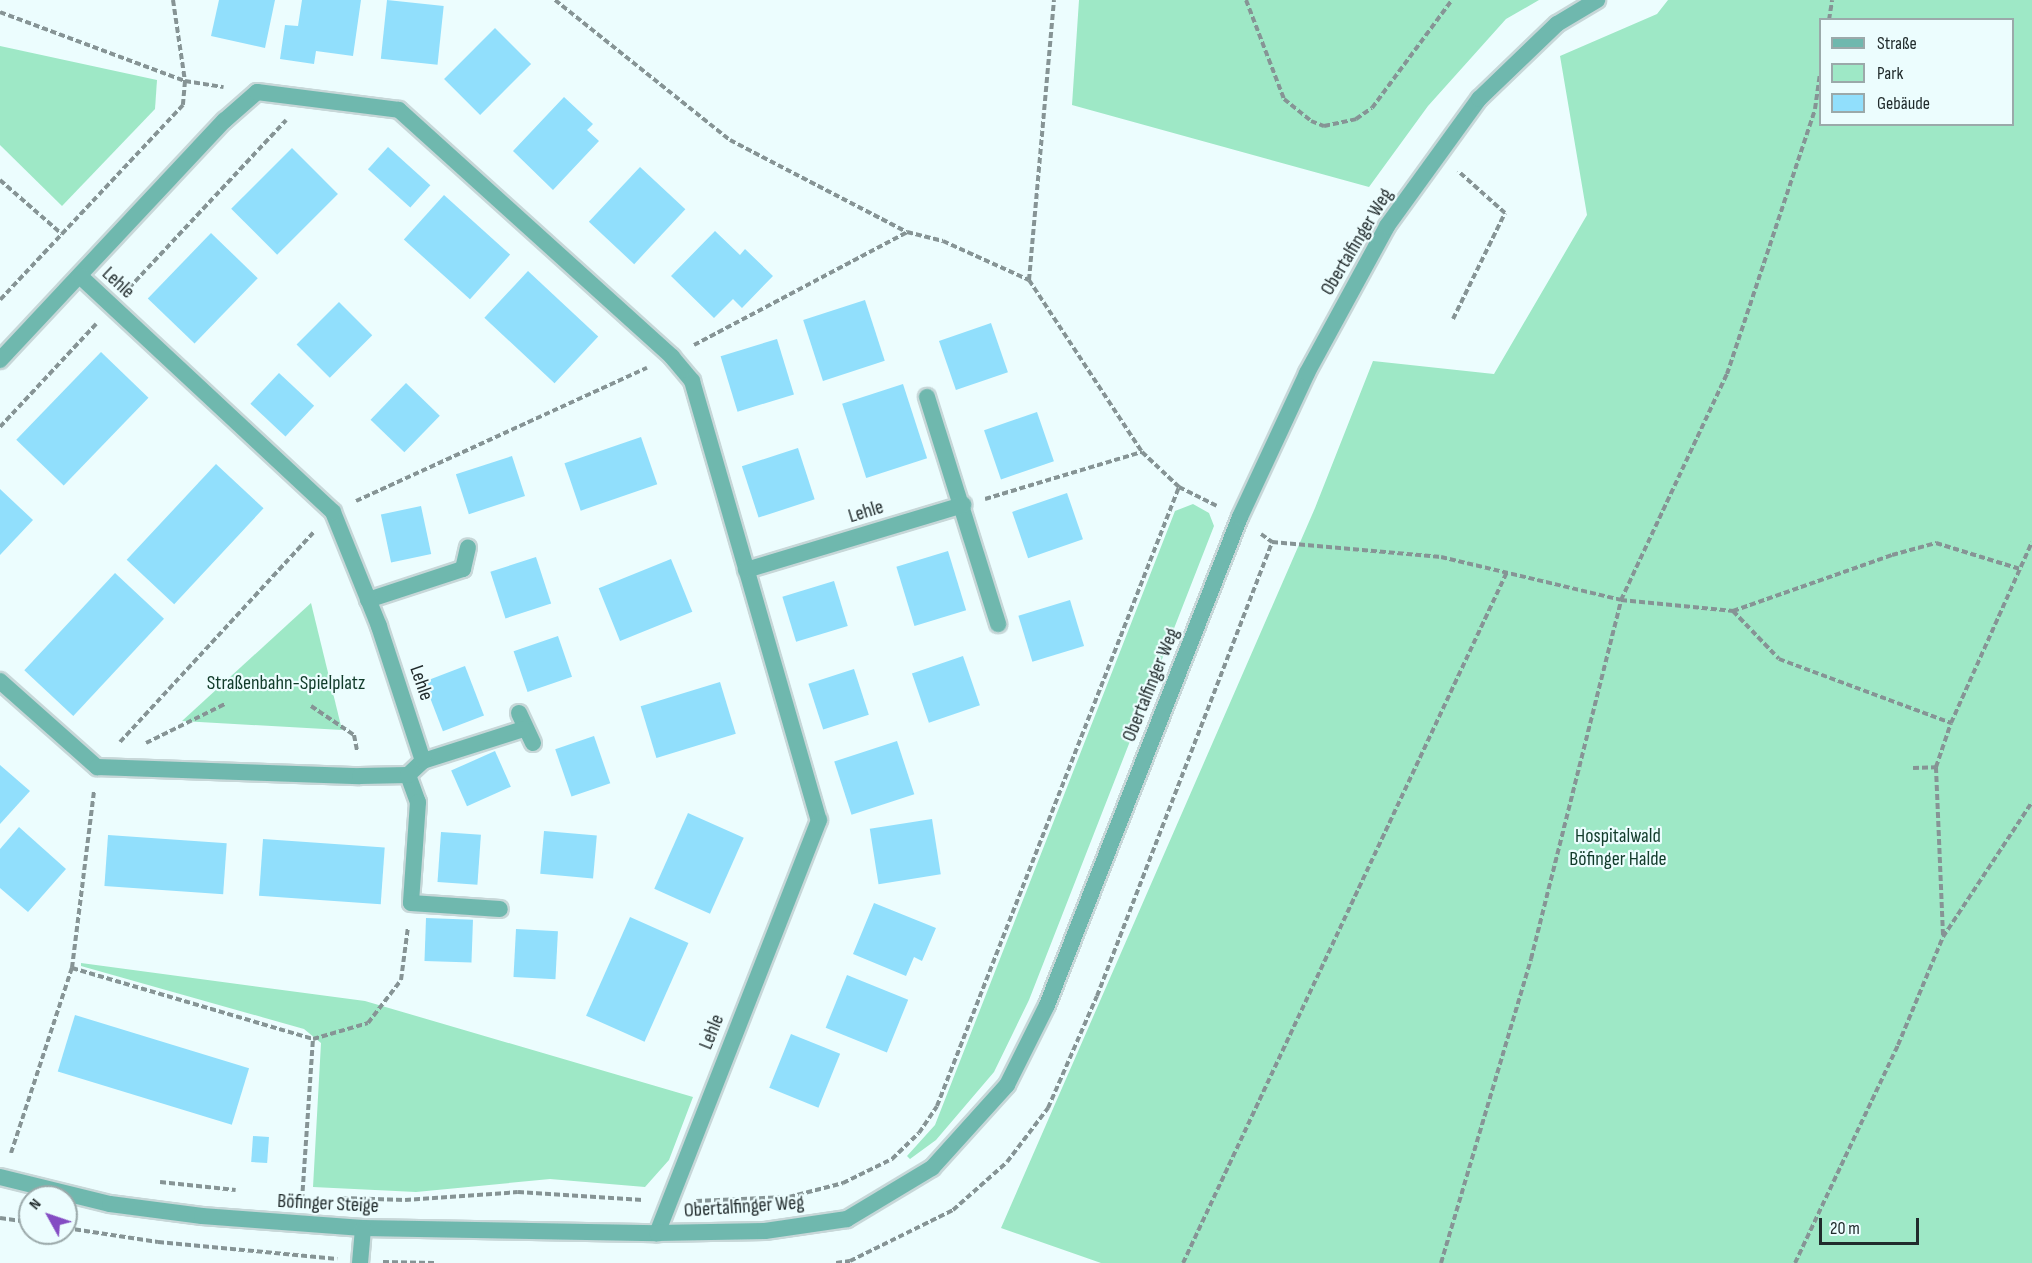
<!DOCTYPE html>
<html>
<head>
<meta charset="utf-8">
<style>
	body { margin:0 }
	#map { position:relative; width:2032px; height:1263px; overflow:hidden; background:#ecfdfe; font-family:"Sofia Sans Condensed",sans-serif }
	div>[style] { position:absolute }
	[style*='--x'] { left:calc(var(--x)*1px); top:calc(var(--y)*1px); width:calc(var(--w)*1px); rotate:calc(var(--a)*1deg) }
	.green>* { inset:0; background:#9ee8c6 }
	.building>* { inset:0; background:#91dffc; transform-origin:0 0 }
	.path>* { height:4px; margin-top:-2px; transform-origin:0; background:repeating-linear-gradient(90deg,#869495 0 6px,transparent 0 9px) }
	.roads { filter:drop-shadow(2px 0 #c7d7d8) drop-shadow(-2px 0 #c7d7d8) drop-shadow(0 2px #c7d7d8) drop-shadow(0 -2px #c7d7d8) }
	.service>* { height:16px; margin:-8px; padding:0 8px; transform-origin:8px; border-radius:8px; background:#6fb8ae }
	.minor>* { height:16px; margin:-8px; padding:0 8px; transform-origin:8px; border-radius:8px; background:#6fb8ae }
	span { translate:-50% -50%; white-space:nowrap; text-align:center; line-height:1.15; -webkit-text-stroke:4.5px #ecfdfe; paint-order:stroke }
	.street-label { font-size:20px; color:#212b2c }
	.park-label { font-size:20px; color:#113b2a }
	.legend { position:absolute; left:1819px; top:18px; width:195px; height:108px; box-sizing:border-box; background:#ecfdfe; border:2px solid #9ba9aa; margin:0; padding:8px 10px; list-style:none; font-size:18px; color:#212b2c }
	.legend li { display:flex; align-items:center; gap:12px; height:30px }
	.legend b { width:30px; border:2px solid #9ba9aa }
	.north { position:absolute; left:18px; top:1185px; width:60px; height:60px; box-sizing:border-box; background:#ecfdfe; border:2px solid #9ba9aa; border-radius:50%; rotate:310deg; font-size:16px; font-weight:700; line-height:24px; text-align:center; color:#212b2c }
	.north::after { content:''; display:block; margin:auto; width:21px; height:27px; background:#844cc3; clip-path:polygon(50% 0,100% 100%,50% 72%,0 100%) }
	.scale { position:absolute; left:1819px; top:1218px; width:100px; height:27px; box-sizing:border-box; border:3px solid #212b2c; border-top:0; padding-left:8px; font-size:18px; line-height:21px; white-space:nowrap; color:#212b2c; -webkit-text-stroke:4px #ecfdfe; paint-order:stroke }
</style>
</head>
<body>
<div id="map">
	<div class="green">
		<i style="clip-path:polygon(1079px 0,1539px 0,1506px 19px,1428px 106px,1369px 187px,1072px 105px)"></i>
		<i style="clip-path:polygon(evenodd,1668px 0,2032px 0,2032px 1263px,1101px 1263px,1001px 1228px,1315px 508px,1373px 361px,1494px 374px,1587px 215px,1560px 56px,1657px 14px,1668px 0,1820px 20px,2012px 20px,2012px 124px,1820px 124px,1820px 20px)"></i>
		<i style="clip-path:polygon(0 46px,157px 80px,155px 109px,62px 206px,0 145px)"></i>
		<i style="clip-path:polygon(1193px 504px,1209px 513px,1214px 526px,1029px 1000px,994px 1072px,936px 1140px,910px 1159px,907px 1156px,935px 1125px,1175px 511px)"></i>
		<i style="clip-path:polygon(311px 603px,342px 730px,182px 721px)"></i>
		<i style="clip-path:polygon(81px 963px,365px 1001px,693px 1097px,669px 1160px,645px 1187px,550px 1179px,416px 1192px,313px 1187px,321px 1043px,304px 1029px,81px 966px)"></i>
	</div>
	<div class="building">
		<i style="clip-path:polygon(219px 0,275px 0,265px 48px,211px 36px)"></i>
		<i style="clip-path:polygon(302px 0,361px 0,353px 56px,316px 51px,314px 64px,280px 59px,285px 25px,298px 26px)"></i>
		<i style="left:387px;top:0;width:57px;height:59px;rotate:6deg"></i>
		<i style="left:495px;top:28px;width:51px;height:72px;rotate:45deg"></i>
		<i style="clip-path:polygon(564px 97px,593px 124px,587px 130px,599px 141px,553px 190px,513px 151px)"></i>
		<i style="left:388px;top:147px;width:57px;height:30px;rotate:42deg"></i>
		<i style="left:292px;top:148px;width:65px;height:86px;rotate:45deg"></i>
		<i style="left:640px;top:167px;width:62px;height:75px;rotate:43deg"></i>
		<i style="left:444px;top:195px;width:89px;height:60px;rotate:42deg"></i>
		<i style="clip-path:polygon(715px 231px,740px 255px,745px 249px,773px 276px,742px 308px,733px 299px,714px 318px,671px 276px)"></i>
		<i style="left:211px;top:233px;width:65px;height:91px;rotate:44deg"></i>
		<i style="left:528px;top:271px;width:96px;height:64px;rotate:43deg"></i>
		<i style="left:865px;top:300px;width:64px;height:65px;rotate:72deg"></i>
		<i style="left:339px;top:302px;width:47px;height:60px;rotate:45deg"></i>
		<i style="left:991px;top:323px;width:52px;height:55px;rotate:71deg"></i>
		<i style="left:777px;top:339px;width:58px;height:59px;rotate:73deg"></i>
		<i style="left:101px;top:352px;width:66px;height:122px;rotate:44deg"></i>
		<i style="left:279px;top:373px;width:48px;height:42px;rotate:43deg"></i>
		<i style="left:406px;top:383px;width:47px;height:51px;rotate:44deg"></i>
		<i style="left:903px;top:384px;width:78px;height:64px;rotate:72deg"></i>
		<i style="left:1037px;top:412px;width:52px;height:56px;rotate:71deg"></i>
		<i style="left:641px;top:437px;width:50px;height:81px;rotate:71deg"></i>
		<i style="left:798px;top:448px;width:54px;height:59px;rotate:72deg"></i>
		<i style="left:512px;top:456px;width:42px;height:59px;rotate:72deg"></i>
		<i style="left:216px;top:464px;width:65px;height:131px;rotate:43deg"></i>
		<i style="clip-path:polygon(0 489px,33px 520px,0 555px)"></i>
		<i style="left:1067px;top:493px;width:49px;height:58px;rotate:71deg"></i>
		<i style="left:421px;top:506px;width:49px;height:41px;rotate:78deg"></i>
		<i style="left:948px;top:551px;width:62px;height:54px;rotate:73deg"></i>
		<i style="left:536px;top:557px;width:49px;height:48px;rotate:72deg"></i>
		<i style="left:671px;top:559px;width:57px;height:78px;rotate:68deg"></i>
		<i style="left:115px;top:573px;width:67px;height:133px;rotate:43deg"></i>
		<i style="left:834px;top:581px;width:47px;height:54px;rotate:73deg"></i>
		<i style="left:1070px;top:600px;width:48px;height:54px;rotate:73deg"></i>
		<i style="left:558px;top:636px;width:43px;height:47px;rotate:71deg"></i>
		<i style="left:963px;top:656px;width:52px;height:54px;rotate:71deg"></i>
		<i style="left:465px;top:666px;width:53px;height:44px;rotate:69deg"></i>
		<i style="left:854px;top:669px;width:48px;height:48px;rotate:72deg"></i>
		<i style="left:720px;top:682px;width:54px;height:83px;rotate:73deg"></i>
		<i style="left:594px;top:736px;width:50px;height:41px;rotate:71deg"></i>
		<i style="left:897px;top:741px;width:56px;height:66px;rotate:72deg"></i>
		<i style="left:495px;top:751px;width:39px;height:48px;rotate:66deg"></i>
		<i style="clip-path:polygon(0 765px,30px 791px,0 824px)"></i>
		<i style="left:688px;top:813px;width:61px;height:83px;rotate:24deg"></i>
		<i style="left:932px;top:819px;width:56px;height:63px;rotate:81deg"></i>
		<i style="clip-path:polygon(19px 827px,66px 869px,28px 912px,0 888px,0 849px)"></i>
		<i style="left:544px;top:831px;width:53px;height:43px;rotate:5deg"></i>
		<i style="left:441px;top:832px;width:40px;height:50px;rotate:4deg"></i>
		<i style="left:108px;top:835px;width:119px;height:51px;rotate:4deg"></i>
		<i style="left:263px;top:839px;width:122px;height:57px;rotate:4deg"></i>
		<i style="clip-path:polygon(874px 903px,936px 928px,922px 961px,914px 957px,906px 976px,853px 954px)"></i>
		<i style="left:630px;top:917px;width:64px;height:108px;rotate:24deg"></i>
		<i style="left:426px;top:918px;width:47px;height:43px;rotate:2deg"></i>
		<i style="left:516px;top:929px;width:42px;height:48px;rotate:3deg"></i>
		<i style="left:847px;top:975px;width:66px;height:57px;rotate:22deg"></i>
		<i style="left:75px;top:1015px;width:182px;height:59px;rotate:17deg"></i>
		<i style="left:791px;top:1034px;width:53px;height:58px;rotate:22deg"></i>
		<i style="left:253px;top:1136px;width:16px;height:26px;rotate:4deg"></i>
	</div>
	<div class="path">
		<i style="--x:173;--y:0;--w:82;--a:81.6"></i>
		<i style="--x:185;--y:81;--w:39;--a:9"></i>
		<i style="--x:555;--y:0;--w:224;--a:38.7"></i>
		<i style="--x:730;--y:140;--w:199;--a:27.5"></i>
		<i style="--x:907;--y:232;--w:37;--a:14"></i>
		<i style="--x:943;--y:241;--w:94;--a:24.4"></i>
		<i style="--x:1029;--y:280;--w:206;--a:56.7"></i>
		<i style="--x:1142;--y:452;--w:51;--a:43.4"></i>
		<i style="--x:1179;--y:487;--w:42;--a:26.6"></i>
		<i style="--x:1246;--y:0;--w:106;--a:69"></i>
		<i style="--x:1284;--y:99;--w:35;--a:39"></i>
		<i style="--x:1311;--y:121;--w:14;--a:21"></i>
		<i style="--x:1324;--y:126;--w:33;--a:-12"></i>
		<i style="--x:1356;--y:119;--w:19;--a:-35"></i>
		<i style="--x:1372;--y:108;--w:134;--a:-53.5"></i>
		<i style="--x:0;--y:12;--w:197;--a:20.5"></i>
		<i style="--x:185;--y:81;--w:24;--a:95"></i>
		<i style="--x:183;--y:105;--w:267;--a:133.2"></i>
		<i style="--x:1829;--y:20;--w:20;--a:-81"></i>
		<i style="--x:0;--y:180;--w:82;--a:41.1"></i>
		<i style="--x:1029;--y:280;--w:281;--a:-84.9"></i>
		<i style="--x:129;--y:288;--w:230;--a:-46.9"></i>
		<i style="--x:1453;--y:319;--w:118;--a:-63.9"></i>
		<i style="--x:1505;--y:213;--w:63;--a:-138.2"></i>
		<i style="--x:694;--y:345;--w:241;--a:-27.9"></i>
		<i style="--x:0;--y:427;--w:141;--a:-47"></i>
		<i style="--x:985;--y:499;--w:164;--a:-16.7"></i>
		<i style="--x:356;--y:501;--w:320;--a:-24.6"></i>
		<i style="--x:1261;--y:534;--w:14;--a:36"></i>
		<i style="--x:1272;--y:542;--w:170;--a:5.1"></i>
		<i style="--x:1441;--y:557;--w:185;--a:13.4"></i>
		<i style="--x:1621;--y:600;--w:113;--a:5.6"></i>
		<i style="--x:1733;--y:611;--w:169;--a:-19.4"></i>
		<i style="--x:1892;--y:555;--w:46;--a:-15.3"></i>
		<i style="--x:1936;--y:543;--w:88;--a:17.2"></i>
		<i style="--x:1733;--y:611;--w:66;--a:46.2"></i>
		<i style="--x:1779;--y:659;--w:184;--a:20.4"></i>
		<i style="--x:311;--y:706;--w:52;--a:34"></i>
		<i style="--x:354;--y:735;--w:16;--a:79"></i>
		<i style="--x:120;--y:742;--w:287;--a:-47.3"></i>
		<i style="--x:146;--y:743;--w:88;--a:-26.3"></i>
		<i style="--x:1913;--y:768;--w:23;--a:-2"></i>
		<i style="--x:1943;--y:935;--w:168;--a:-92.4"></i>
		<i style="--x:1936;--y:767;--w:46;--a:-71.2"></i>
		<i style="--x:1951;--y:723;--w:198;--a:-65.9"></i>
		<i style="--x:72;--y:968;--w:251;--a:16.4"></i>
		<i style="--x:313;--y:1039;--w:57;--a:-16.2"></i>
		<i style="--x:368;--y:1023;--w:54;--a:-52.5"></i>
		<i style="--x:401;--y:980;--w:53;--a:-82.5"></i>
		<i style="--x:11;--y:1153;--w:195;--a:-71.8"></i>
		<i style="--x:72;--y:968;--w:178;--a:-82.9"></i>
		<i style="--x:160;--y:1182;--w:76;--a:6"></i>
		<i style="--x:342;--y:1198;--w:63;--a:1.8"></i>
		<i style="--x:405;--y:1200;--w:113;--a:-4"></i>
		<i style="--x:518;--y:1192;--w:125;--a:3.7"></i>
		<i style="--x:302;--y:1200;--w:161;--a:-86.1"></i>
		<i style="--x:696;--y:1201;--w:93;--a:-2.5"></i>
		<i style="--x:789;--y:1197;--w:56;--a:-14.5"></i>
		<i style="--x:843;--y:1183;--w:55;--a:-26.1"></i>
		<i style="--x:892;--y:1159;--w:37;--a:-44"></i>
		<i style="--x:919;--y:1133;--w:32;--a:-56"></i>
		<i style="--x:937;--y:1106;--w:665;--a:-68.65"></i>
		<i style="--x:0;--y:1218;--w:30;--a:8"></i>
		<i style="--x:66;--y:1228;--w:93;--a:8.7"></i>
		<i style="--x:158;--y:1242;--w:180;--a:5.4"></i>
		<i style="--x:383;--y:1262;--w:51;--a:1.1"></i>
		<i style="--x:836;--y:1263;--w:14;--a:-8"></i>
		<i style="--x:850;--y:1261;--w:115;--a:-26.3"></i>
		<i style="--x:953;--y:1210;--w:72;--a:-41.6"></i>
		<i style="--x:1007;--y:1162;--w:68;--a:-52.8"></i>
		<i style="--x:1048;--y:1108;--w:122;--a:-66.4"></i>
		<i style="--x:1097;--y:996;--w:487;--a:-68.9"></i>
		<i style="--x:1183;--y:1263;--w:763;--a:-64.88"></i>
		<i style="--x:1441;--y:1263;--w:317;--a:-73.5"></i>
		<i style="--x:1531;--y:959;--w:370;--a:-75.9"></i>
		<i style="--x:1621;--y:600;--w:250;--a:-64.9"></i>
		<i style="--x:1727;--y:374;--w:279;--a:-71.6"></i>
		<i style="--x:1815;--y:109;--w:36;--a:-82"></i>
		<i style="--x:1795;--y:1263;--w:241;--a:-64.7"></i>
		<i style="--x:1898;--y:1045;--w:117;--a:-67.4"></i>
		<i style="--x:1943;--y:937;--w:162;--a:-56.6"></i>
	</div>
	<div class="roads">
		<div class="service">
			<i style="--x:368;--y:600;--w:100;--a:-18.1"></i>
			<i style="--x:463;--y:569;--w:22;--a:-77"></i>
			<i style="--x:519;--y:713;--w:33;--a:65"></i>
			<i style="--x:423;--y:761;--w:105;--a:-17.7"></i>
			<i style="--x:408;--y:775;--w:29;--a:70"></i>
			<i style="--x:418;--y:802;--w:101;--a:94"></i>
			<i style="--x:411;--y:903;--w:89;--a:3.9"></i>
		</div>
		<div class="minor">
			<i style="--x:0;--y:360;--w:328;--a:-46.9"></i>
			<i style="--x:224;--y:121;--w:44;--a:-41.3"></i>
			<i style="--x:257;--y:92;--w:143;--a:7.2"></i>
			<i style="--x:399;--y:110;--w:368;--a:42.1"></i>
			<i style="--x:672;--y:357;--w:31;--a:50"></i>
			<i style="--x:692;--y:381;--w:457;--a:73.9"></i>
			<i style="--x:819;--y:820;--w:444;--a:111.4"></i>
			<i style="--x:927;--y:397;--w:238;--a:72.6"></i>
			<i style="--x:746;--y:570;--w:227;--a:-16.7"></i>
			<i style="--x:0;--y:681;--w:130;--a:41.6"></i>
			<i style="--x:97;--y:767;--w:263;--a:2"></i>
			<i style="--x:360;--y:776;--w:48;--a:-1.2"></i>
			<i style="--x:408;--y:775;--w:21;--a:-43"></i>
			<i style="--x:423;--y:761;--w:142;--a:-108.1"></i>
			<i style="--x:379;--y:626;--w:123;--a:-112"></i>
			<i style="--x:333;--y:512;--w:346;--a:-137"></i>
			<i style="--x:0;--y:1177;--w:113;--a:13.8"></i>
			<i style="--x:110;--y:1204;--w:93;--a:7.4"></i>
			<i style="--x:202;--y:1216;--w:161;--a:4.3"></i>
			<i style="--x:363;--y:1228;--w:294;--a:1"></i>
			<i style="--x:657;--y:1233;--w:108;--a:-1.1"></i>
			<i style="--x:765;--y:1231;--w:83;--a:-8.3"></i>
			<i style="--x:847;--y:1219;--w:99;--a:-31"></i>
			<i style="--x:932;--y:1168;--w:112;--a:-47.9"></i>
			<i style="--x:1007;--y:1085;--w:89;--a:-63.4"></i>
			<i style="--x:1047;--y:1005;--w:525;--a:-68.42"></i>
			<i style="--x:1240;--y:517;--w:159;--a:-65"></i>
			<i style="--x:1307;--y:373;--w:167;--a:-61.4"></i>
			<i style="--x:1387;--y:226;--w:157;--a:-54.1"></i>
			<i style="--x:1479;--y:99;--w:108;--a:-43.9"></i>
			<i style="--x:1557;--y:24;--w:47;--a:-31"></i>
			<i style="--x:360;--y:1263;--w:35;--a:-85"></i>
		</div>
	</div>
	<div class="street-label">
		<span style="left:1357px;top:242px;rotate:-59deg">Obertalfinger Weg</span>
		<span style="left:118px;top:283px;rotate:43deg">Lehle</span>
		<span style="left:866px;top:512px;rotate:-17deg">Lehle</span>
		<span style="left:421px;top:683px;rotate:71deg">Lehle</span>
		<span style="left:1151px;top:685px;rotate:-68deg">Obertalfinger Weg</span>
		<span style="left:712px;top:1032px;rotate:-68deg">Lehle</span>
		<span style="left:328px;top:1204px;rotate:3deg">Böfinger Steige</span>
		<span style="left:744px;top:1207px;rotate:-4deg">Obertalfinger Weg</span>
	</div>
	<div class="park-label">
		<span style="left:286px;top:683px">Straßenbahn-Spielplatz</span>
		<span style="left:1618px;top:848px">Hospitalwald<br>Böfinger Halde</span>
	</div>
	<ul class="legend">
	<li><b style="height:8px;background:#6fb8ae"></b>Straße</li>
	<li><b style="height:16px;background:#9ee8c6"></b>Park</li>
	<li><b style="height:16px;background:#91dffc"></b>Gebäude</li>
	</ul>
	<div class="north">N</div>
	<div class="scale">20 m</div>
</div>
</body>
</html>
